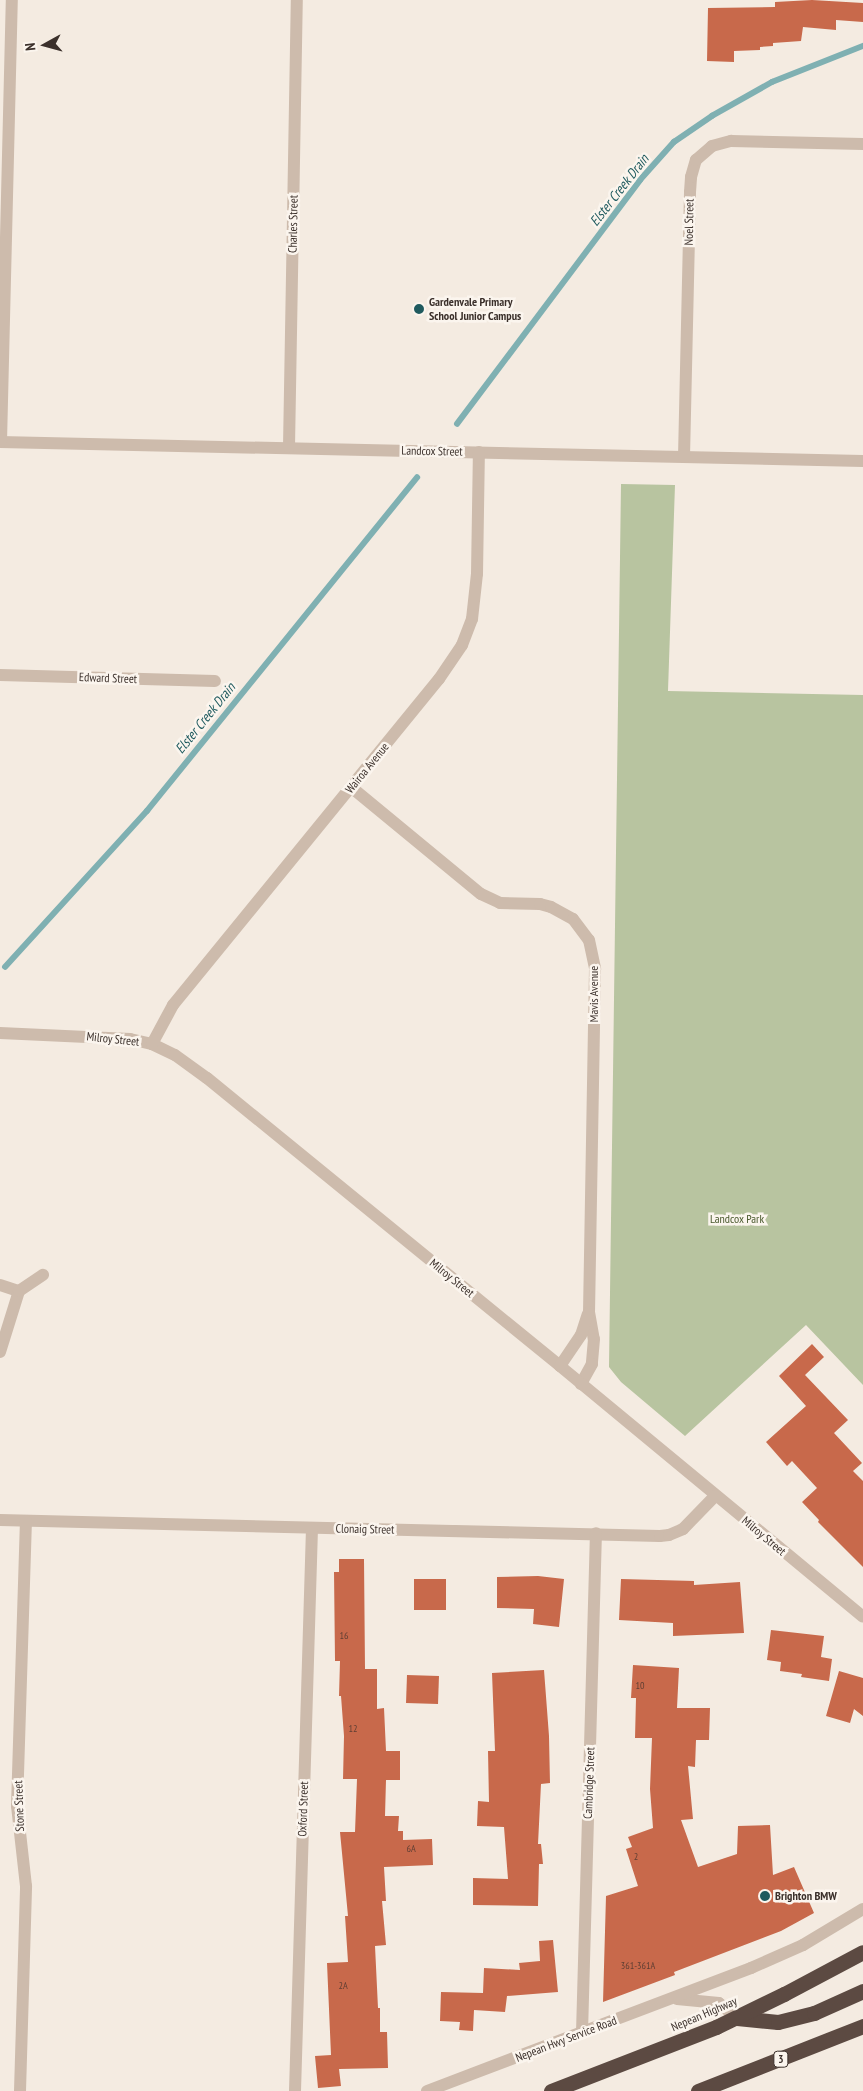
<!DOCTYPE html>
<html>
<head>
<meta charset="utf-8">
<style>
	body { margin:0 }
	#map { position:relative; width:863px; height:2091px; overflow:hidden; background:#f4ebe1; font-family:"PT Sans Narrow",sans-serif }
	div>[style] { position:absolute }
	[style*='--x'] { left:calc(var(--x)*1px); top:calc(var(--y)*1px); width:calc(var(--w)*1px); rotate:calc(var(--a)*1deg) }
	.green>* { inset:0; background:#b8c4a0 }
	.stream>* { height:5.5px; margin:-2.75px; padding:0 2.75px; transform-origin:2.75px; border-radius:2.75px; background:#7fb0b2 }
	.building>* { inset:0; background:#c8694b; transform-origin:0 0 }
	.minor>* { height:12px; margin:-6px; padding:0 6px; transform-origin:6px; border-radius:6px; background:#cdbbac }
	.highway>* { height:15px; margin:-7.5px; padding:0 7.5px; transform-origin:7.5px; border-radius:7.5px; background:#5c4a42 }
	.dots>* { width:14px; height:14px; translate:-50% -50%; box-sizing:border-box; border:2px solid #fbf5ee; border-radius:50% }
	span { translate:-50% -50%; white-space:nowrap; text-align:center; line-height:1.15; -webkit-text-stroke:5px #fbf5ee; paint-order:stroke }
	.number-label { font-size:10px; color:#5e3e33 }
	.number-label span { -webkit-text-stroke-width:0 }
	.shield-label span { padding:1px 4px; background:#fbf5ee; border:1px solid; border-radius:4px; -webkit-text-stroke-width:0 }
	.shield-label { font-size:11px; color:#3b302b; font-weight:700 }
	.street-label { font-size:12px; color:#3b302b }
	.poi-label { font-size:12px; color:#3b302b; font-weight:700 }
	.left { translate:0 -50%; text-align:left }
	.park-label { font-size:12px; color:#4a5a2e }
	.water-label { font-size:14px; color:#1f5a5e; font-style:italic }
	.north { position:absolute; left:20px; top:20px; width:50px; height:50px; -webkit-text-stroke:4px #fbf5ee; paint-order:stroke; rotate:263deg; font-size:14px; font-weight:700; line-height:20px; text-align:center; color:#3b302b }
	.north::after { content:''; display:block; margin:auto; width:18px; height:22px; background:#3b302b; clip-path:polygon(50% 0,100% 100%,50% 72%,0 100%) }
</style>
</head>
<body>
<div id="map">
	<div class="green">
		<i style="clip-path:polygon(621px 484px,675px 485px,668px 691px,863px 695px,863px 1385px,806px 1325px,685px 1436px,621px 1382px,609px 1367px)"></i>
	</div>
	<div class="stream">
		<i style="--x:457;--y:424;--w:305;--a:-53.1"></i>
		<i style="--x:640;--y:180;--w:51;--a:-48.2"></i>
		<i style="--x:674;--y:142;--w:46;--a:-34.4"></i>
		<i style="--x:712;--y:116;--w:69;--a:-29.5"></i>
		<i style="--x:772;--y:82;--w:98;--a:-21.6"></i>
		<i style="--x:5;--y:967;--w:211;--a:-47.7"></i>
		<i style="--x:147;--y:811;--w:429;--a:-51"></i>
	</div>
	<div class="building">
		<i style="clip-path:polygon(812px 0,863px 3px,863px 22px,836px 20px,836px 30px,803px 27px,801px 41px,773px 43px,773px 46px,760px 47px,760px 50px,734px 51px,734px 62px,707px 61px,708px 8px,775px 7px,775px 2px)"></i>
		<i style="clip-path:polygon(812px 1344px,824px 1357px,805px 1375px,848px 1420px,834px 1433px,862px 1463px,853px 1471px,863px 1481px,863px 1567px,818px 1522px,819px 1520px,802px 1502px,817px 1488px,792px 1461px,787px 1466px,766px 1442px,806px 1406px,779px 1376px)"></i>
		<i style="clip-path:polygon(339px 1559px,364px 1559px,365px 1669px,377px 1669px,377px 1709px,384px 1708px,386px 1751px,400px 1751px,400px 1780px,386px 1780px,385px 1816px,399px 1816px,398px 1831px,403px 1831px,403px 1840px,432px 1839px,433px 1865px,384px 1867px,386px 1901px,382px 1901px,386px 1945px,375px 1946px,378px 2008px,380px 2008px,380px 2032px,387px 2032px,388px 2068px,339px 2069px,341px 2086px,318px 2088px,315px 2056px,331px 2055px,327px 1963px,348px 1962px,345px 1916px,348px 1916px,340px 1832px,355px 1832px,357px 1779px,343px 1779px,344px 1736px,341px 1696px,339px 1696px,340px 1661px,335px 1661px,334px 1572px,339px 1572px)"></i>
		<i style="clip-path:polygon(538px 1576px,564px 1579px,559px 1627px,533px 1624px,534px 1609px,497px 1608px,497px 1577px)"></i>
		<i style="left:414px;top:1579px;width:32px;height:31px"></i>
		<i style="clip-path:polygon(621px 1579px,694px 1581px,694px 1585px,740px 1582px,744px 1633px,673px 1636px,673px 1623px,619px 1620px)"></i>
		<i style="clip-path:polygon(771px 1630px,824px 1636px,821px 1657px,832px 1659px,829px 1681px,801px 1677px,802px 1674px,780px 1671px,781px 1662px,767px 1660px)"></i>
		<i style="clip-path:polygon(633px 1665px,679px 1668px,677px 1708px,710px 1708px,709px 1740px,696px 1740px,695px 1767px,688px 1766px,693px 1819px,681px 1820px,698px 1867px,737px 1854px,738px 1826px,770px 1825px,773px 1875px,794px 1867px,814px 1913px,781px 1931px,674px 1972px,675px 1975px,603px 2002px,606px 1896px,638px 1886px,626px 1849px,632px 1847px,628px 1837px,653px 1828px,650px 1789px,652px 1738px,635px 1738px,636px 1698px,631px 1698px)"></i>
		<i style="clip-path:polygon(544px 1670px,549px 1736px,550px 1783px,541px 1784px,538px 1844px,541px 1844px,543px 1864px,539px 1864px,538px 1906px,473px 1905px,473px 1878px,508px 1879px,504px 1827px,477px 1826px,478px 1801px,489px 1802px,488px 1751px,495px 1751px,492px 1673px)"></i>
		<i style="clip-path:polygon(839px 1671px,863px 1678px,863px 1716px,854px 1709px,850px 1723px,826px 1716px)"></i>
		<i style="left:407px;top:1675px;width:32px;height:28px;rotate:2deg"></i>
		<i style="clip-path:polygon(553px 1940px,558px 1992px,507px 1996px,505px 2012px,474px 2010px,473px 2031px,459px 2030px,460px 2022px,440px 2021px,441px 1992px,483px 1993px,484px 1968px,520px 1970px,519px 1963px,540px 1961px,539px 1941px)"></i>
	</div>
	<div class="minor">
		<i style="--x:0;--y:442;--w:863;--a:1.26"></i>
		<i style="--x:1;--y:442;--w:442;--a:-88.6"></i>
		<i style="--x:289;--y:447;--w:447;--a:-89"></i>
		<i style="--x:684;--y:457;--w:265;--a:-88.7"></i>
		<i style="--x:690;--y:192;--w:15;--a:-86"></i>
		<i style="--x:691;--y:177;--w:18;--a:-74"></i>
		<i style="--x:696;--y:160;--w:21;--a:-41"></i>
		<i style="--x:712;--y:146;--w:20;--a:-15"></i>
		<i style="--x:731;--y:141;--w:132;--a:1.3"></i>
		<i style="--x:0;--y:675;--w:215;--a:1.6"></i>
		<i style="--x:351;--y:787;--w:168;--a:39.5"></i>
		<i style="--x:481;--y:894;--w:21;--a:25"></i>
		<i style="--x:500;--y:903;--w:40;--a:1.4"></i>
		<i style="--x:540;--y:904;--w:11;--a:15"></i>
		<i style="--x:551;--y:907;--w:25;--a:29"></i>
		<i style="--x:573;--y:919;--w:26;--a:53"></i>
		<i style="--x:589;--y:940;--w:30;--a:78"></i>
		<i style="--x:595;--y:969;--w:343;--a:91"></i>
		<i style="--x:589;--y:1312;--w:27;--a:80"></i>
		<i style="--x:594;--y:1339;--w:25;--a:95"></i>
		<i style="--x:592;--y:1364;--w:23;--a:119"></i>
		<i style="--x:0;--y:1033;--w:130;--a:2.6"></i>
		<i style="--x:130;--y:1039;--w:23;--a:13"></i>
		<i style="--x:152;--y:1044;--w:25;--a:26"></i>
		<i style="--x:175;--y:1055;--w:39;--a:36"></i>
		<i style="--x:207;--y:1078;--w:456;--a:39.2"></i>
		<i style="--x:560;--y:1366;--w:393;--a:39.6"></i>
		<i style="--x:152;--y:1044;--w:44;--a:-61.7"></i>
		<i style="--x:173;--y:1005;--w:421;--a:-50.8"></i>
		<i style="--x:439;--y:679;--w:41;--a:-55.9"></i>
		<i style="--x:462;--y:645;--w:28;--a:-69"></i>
		<i style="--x:472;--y:619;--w:45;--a:-83.7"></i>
		<i style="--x:477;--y:574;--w:122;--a:-89.1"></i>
		<i style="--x:0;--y:1285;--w:20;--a:18"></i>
		<i style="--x:0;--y:1352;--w:64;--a:-72.7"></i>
		<i style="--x:19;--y:1291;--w:29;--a:-34"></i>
		<i style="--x:560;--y:1366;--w:37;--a:-56"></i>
		<i style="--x:581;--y:1335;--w:22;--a:-72"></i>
		<i style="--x:0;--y:1520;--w:660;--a:1.39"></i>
		<i style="--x:660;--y:1536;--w:9;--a:-6"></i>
		<i style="--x:669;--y:1535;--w:15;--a:-23"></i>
		<i style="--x:683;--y:1529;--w:46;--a:-45.9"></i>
		<i style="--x:677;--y:1999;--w:42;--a:5.4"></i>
		<i style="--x:719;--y:2003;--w:23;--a:40"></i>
		<i style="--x:582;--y:2033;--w:500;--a:-88.4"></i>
		<i style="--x:20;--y:2091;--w:205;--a:-88.3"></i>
		<i style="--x:26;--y:1886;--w:81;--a:-96.4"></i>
		<i style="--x:17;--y:1806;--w:285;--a:-88.2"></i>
		<i style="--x:295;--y:2091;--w:563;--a:-88.27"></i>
		<i style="--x:427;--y:2091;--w:347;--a:-20.8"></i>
		<i style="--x:751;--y:1968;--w:57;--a:-23.9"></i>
		<i style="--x:803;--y:1945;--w:70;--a:-31"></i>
	</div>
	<div class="highway">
		<i style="--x:737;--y:2018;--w:41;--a:5.6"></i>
		<i style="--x:778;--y:2022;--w:37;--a:-14"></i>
		<i style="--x:814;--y:2013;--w:54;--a:-24.2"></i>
		<i style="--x:551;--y:2091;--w:177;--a:-21.2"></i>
		<i style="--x:716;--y:2027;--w:76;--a:-25.9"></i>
		<i style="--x:784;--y:1994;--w:89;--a:-28"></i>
		<i style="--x:698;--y:2091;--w:177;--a:-21.5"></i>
	</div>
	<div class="dots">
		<i style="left:419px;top:309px;background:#1f5a5e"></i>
		<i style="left:765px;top:1896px;background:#1f5a5e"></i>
	</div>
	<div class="number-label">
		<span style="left:344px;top:1636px">16</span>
		<span style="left:640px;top:1686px">10</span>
		<span style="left:353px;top:1729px">12</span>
		<span style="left:411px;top:1849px">6A</span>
		<span style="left:636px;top:1857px">2</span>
		<span style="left:638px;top:1966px">361-361A</span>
		<span style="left:343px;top:1986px">2A</span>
	</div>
	<div class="shield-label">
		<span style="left:781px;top:2059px">3</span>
	</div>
	<div class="street-label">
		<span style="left:689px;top:222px;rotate:-89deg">Noel Street</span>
		<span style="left:293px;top:224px;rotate:-89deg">Charles Street</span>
		<span style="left:432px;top:451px;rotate:1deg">Landcox Street</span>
		<span style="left:108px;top:678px;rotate:2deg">Edward Street</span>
		<span style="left:367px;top:768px;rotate:-51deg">Wairoa Avenue</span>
		<span style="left:594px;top:994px;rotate:-90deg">Mavis Avenue</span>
		<span style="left:113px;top:1039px;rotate:6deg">Milroy Street</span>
		<span style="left:452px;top:1278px;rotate:39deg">Milroy Street</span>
		<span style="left:365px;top:1529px;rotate:1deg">Clonaig Street</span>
		<span style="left:764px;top:1536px;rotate:40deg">Milroy Street</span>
		<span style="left:589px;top:1783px;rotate:-88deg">Cambridge Street</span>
		<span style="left:19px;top:1806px;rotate:-92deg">Stone Street</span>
		<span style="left:303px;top:1809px;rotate:-88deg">Oxford Street</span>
		<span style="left:704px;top:2014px;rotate:-23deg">Nepean Highway</span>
		<span style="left:566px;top:2039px;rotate:-21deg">Nepean Hwy Service Road</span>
	</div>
	<div class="poi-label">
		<span class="left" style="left:429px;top:309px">Gardenvale Primary<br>School Junior Campus</span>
		<span class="left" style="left:775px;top:1896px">Brighton BMW</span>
	</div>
	<div class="park-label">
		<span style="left:737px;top:1219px">Landcox Park</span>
	</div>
	<div class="water-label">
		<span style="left:619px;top:190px;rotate:-52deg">Elster Creek Drain</span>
		<span style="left:205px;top:718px;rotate:-51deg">Elster Creek Drain</span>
	</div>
	<div class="north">N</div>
</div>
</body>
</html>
